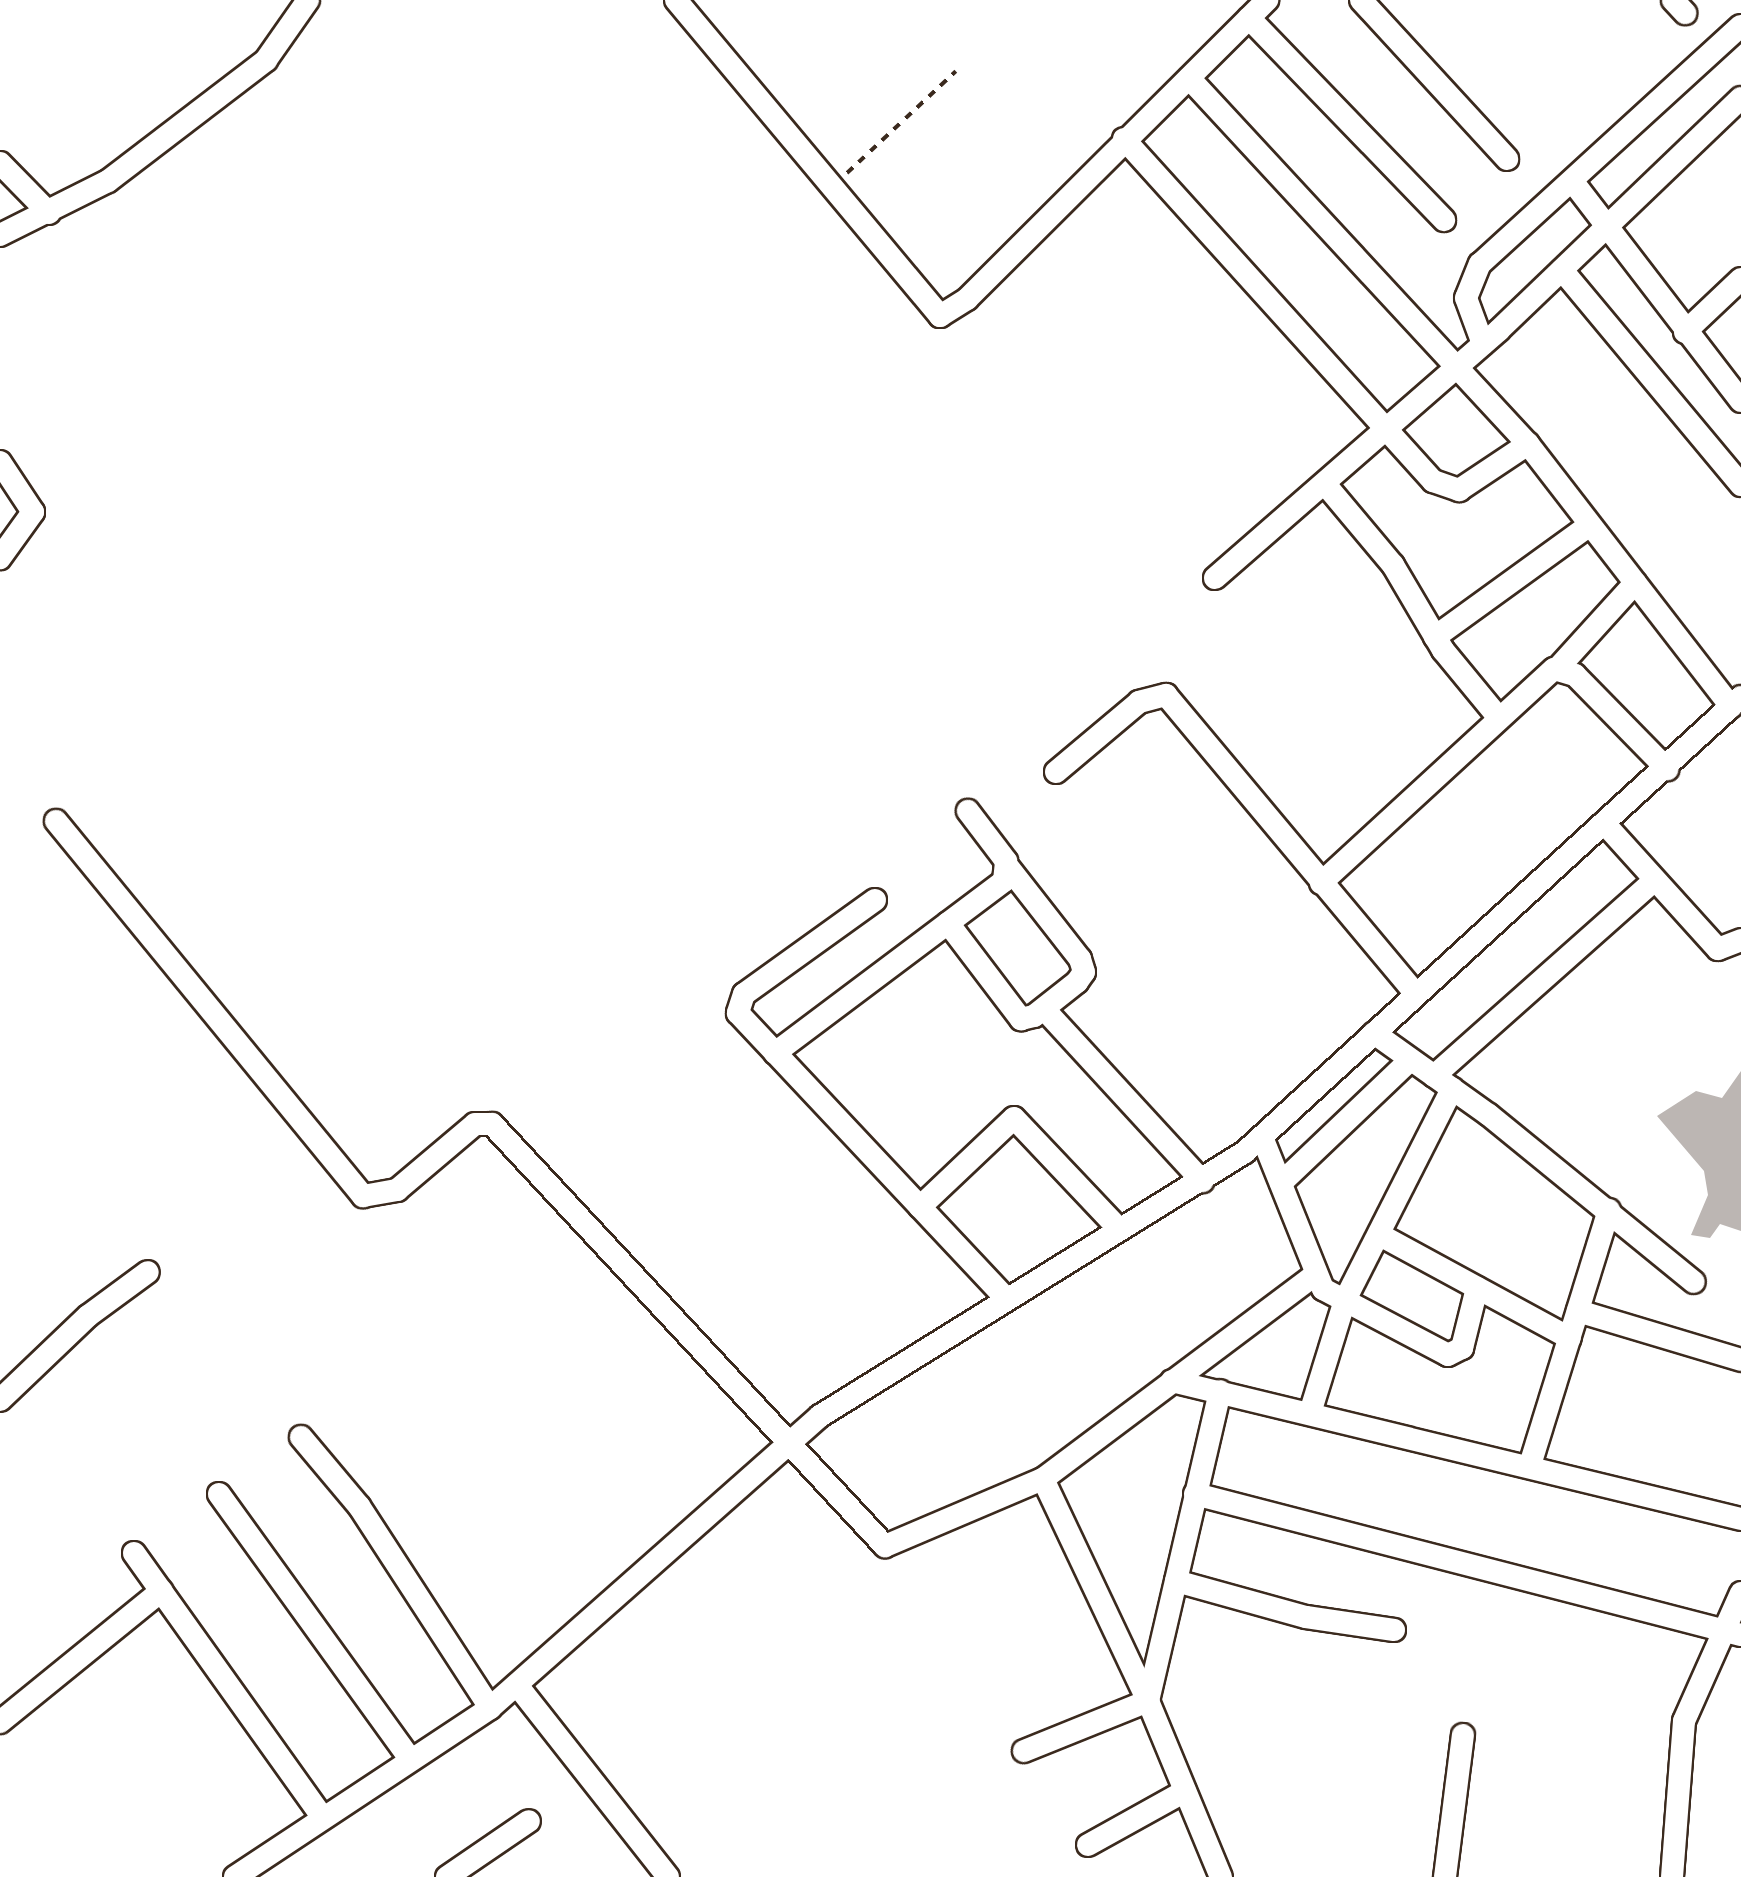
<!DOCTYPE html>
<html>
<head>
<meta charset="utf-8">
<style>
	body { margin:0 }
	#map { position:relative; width:1741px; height:1877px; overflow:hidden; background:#fff; font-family:"Patrick Hand",sans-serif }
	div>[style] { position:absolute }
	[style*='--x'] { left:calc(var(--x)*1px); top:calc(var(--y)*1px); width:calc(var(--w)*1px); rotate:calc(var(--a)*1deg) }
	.water>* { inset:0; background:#bcb6b3 }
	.path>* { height:4px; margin-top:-2px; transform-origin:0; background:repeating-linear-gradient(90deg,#3b2a1e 0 8px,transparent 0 16px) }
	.roads { filter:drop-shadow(2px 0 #3b2a1e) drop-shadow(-2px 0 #3b2a1e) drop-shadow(0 2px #3b2a1e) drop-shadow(0 -2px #3b2a1e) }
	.minor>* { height:22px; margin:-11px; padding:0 11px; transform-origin:11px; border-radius:11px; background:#fff }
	span { translate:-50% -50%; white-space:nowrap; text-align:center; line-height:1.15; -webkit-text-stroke:8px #fff; paint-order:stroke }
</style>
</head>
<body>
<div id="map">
	<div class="water">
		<i style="clip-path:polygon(1741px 1071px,1741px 1231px,1720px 1224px,1710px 1238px,1691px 1235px,1708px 1195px,1704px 1171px,1657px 1116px,1696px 1091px,1722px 1098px)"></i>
	</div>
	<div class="path">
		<i style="--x:847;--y:173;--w:149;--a:-43.1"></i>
	</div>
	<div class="roads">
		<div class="minor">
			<i style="--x:676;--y:0;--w:412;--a:50.1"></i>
			<i style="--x:940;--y:316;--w:32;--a:-32"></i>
			<i style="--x:967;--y:299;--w:424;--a:-44.9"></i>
			<i style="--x:1361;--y:0;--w:216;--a:47.4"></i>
			<i style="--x:1673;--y:0;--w:18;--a:47"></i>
			<i style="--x:1249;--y:18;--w:281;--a:46"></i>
			<i style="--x:1189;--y:78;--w:499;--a:47.2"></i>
			<i style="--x:1528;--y:444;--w:332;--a:52.3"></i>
			<i style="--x:1124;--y:139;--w:461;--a:47.9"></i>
			<i style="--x:1433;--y:481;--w:28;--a:19"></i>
			<i style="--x:1459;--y:490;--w:83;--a:-33.7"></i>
			<i style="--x:0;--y:163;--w:70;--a:45.6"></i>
			<i style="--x:1573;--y:182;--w:276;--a:52.5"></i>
			<i style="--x:0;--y:235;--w:121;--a:-26.6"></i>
			<i style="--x:108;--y:181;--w:199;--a:-37.4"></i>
			<i style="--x:266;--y:60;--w:73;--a:-55"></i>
			<i style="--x:1562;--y:270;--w:280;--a:50.2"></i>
			<i style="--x:1685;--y:332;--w:77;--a:-43.4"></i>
			<i style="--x:1483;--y:344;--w:49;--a:-110.3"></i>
			<i style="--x:1466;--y:298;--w:37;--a:-68"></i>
			<i style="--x:1480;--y:264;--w:353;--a:-42.4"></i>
			<i style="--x:0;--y:462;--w:60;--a:56.6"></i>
			<i style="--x:33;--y:512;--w:57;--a:125.7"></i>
			<i style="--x:1325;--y:484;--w:106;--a:50"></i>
			<i style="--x:1393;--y:565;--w:99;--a:59.5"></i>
			<i style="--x:1443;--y:650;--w:88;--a:50.5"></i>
			<i style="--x:1215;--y:578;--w:377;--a:-41.1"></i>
			<i style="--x:1499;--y:330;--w:335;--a:-43.8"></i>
			<i style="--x:1435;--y:637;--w:191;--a:-35.9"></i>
			<i style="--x:1558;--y:668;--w:115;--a:-47.8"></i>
			<i style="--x:1056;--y:772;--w:109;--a:-40.1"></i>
			<i style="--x:1139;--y:702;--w:28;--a:-15"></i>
			<i style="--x:1166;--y:695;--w:390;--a:50.1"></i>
			<i style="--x:56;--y:821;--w:485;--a:50.7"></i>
			<i style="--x:363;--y:1196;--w:35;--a:-10"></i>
			<i style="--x:397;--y:1190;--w:102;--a:-40.2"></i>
			<i style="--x:475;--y:1124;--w:17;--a:0"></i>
			<i style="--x:492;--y:1124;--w:577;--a:47.04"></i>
			<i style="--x:885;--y:1546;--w:172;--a:-23"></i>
			<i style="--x:1043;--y:1479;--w:338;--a:-36.9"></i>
			<i style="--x:1604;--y:823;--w:170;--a:47.9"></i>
			<i style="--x:1718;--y:949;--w:25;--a:-21"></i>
			<i style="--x:1321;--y:883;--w:316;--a:-42.6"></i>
			<i style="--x:1554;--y:669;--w:22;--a:16"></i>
			<i style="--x:1575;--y:675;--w:132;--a:45.6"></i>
			<i style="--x:875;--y:900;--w:161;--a:144.3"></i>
			<i style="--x:744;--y:994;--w:20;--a:108"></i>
			<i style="--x:738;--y:1013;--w:390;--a:46.8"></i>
			<i style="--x:948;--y:923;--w:121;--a:52.8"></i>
			<i style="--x:1021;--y:1019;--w:13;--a:-13"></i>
			<i style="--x:1034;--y:1016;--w:55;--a:-38.3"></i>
			<i style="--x:1077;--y:982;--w:12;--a:-55"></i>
			<i style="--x:1084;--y:972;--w:14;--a:-107"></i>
			<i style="--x:1080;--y:959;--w:117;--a:-128"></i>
			<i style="--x:1044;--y:1009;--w:234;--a:47.4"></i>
			<i style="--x:1374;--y:1033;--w:141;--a:35.5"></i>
			<i style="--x:1489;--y:1115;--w:264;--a:39.2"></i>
			<i style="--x:775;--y:1053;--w:286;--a:-36.9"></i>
			<i style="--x:1004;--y:881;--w:20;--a:-84"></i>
			<i style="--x:1006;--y:861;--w:63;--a:-127.2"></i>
			<i style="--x:1434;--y:1076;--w:295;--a:-41.6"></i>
			<i style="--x:1262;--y:1137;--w:164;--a:68.1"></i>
			<i style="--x:1323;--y:1289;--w:141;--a:27.8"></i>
			<i style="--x:1448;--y:1355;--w:16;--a:-27"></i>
			<i style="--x:1462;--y:1348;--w:62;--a:-76"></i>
			<i style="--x:1281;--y:1183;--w:178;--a:-43.6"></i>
			<i style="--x:920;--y:1207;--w:129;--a:-43.4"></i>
			<i style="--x:1014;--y:1118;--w:153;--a:46.6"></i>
			<i style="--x:1380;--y:1235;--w:216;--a:28.5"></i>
			<i style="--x:1578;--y:1311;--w:170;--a:16.7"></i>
			<i style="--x:1172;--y:1381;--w:585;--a:13.63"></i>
			<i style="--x:0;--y:1400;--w:122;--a:-43.7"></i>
			<i style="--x:88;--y:1316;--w:74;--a:-36.3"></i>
			<i style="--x:1310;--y:1413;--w:118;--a:-72.8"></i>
			<i style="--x:1345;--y:1300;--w:237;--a:-63.1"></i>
			<i style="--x:301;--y:1437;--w:90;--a:50"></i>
			<i style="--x:359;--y:1506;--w:241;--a:57"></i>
			<i style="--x:1530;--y:1465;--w:267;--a:-72.8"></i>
			<i style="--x:1043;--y:1479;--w:246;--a:64.7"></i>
			<i style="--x:1148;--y:1701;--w:191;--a:67.5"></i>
			<i style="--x:219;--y:1494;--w:324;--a:54.2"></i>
			<i style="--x:1195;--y:1494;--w:564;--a:14.48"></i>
			<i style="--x:134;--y:1553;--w:325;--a:54.5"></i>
			<i style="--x:1176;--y:1581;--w:135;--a:15.5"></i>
			<i style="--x:1306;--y:1617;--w:89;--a:8.4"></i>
			<i style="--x:517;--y:1685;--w:244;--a:51.8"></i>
			<i style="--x:0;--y:1722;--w:208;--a:-39.1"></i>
			<i style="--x:1024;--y:1751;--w:134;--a:-22"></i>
			<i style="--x:1148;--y:1701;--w:318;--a:-76.9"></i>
			<i style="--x:1088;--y:1845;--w:111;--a:-29.1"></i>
			<i style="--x:235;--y:1877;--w:306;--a:-33.5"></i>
			<i style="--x:490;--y:1708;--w:441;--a:-41.5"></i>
			<i style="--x:820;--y:1416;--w:500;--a:-31.85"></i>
			<i style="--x:1245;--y:1152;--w:673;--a:-42.53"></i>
			<i style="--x:447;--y:1877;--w:99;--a:-34.3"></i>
			<i style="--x:1445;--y:1877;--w:143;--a:-82.8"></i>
			<i style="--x:1672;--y:1877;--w:156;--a:-85.6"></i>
			<i style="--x:1684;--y:1721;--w:140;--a:-66"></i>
		</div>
	</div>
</div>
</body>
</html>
